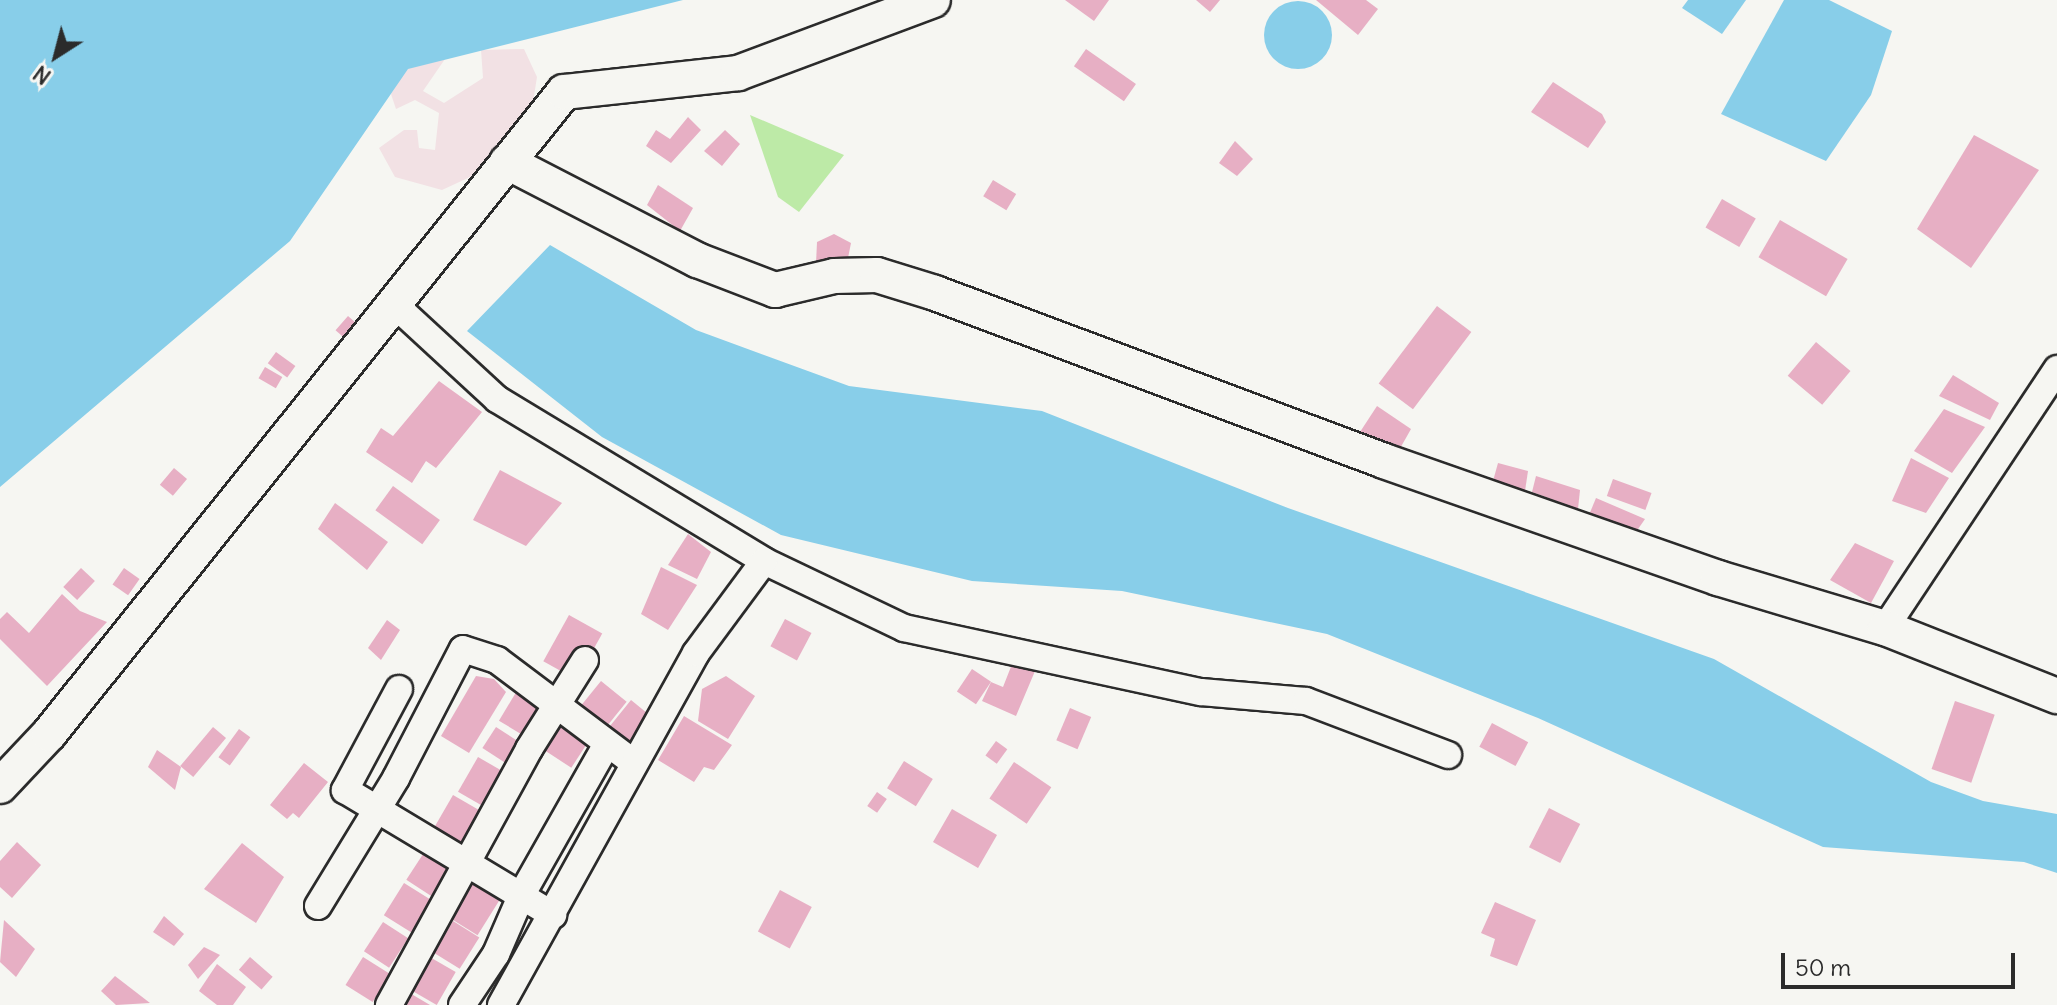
<!DOCTYPE html>
<html>
<head>
<meta charset="utf-8">
<style>
	body { margin:0 }
	#map { position:relative; width:2057px; height:1005px; overflow:hidden; background:#f6f6f2; font-family:Delius,sans-serif }
	div>[style] { position:absolute }
	[style*='--x'] { left:calc(var(--x)*1px); top:calc(var(--y)*1px); width:calc(var(--w)*1px); rotate:calc(var(--a)*1deg) }
	.built>* { inset:0; background:#f2e1e4 }
	.green>* { inset:0; background:#bdeaa7 }
	.water>* { inset:0; background:#88cee9 }
	.round { border-radius:50% }
	.building>* { inset:0; background:#e7afc4; transform-origin:0 0 }
	.roads { filter:drop-shadow(2px 0 #2b2b2b) drop-shadow(-2px 0 #2b2b2b) drop-shadow(0 2px #2b2b2b) drop-shadow(0 -2px #2b2b2b) }
	.minor>* { height:26px; margin:-13px; padding:0 13px; transform-origin:13px; border-radius:13px; background:#f6f6f2 }
	.tertiary>* { height:34px; margin:-17px; padding:0 17px; transform-origin:17px; border-radius:17px; background:#f6f6f2 }
	span { translate:-50% -50%; white-space:nowrap; text-align:center; line-height:1.15; -webkit-text-stroke:6px #f6f6f2; paint-order:stroke }
	.north { position:absolute; left:16px; top:16px; width:80px; height:80px; -webkit-text-stroke:6px #f6f6f2; paint-order:stroke; rotate:216deg; font-size:22px; font-weight:700; line-height:32px; text-align:center; color:#2b2b2b }
	.north::after { content:''; display:block; margin:auto; width:28px; height:36px; background:#2b2b2b; clip-path:polygon(50% 0,100% 100%,50% 72%,0 100%) }
	.scale { position:absolute; left:1781px; top:953px; width:234px; height:36px; box-sizing:border-box; border:4px solid #2b2b2b; border-top:0; padding-left:10px; font-size:24px; line-height:28px; white-space:nowrap; color:#2b2b2b; -webkit-text-stroke:6px #f6f6f2; paint-order:stroke }
</style>
</head>
<body>
<div id="map">
	<div class="built">
		<i style="clip-path:polygon(467px 27px,423px 91px,444px 103px,483px 78px,481px 50px,524px 49px,537px 77px,530px 121px,483px 171px,442px 190px,395px 177px,379px 148px,404px 130px,417px 130px,419px 148px,435px 150px,439px 113px,415px 100px,396px 109px,391px 94px,425px 37px)"></i>
	</div>
	<div class="green">
		<i style="clip-path:polygon(750px 115px,844px 155px,799px 212px,778px 197px)"></i>
	</div>
	<div class="water">
		<i style="clip-path:polygon(0 0,683px 0,408px 69px,290px 241px,0 487px)"></i>
		<i style="clip-path:polygon(1688px 0,1746px 0,1722px 34px,1682px 8px)"></i>
		<i style="clip-path:polygon(1784px 0,1829px 0,1892px 31px,1871px 95px,1826px 161px,1721px 114px)"></i>
		<i class="round" style="left:1264px;top:1px;width:68px;height:68px"></i>
		<i style="clip-path:polygon(550px 245px,696px 330px,849px 386px,1042px 411px,1288px 508px,1714px 659px,1931px 782px,1983px 801px,2057px 814px,2057px 873px,2024px 862px,1823px 847px,1538px 718px,1327px 634px,1122px 591px,972px 581px,781px 535px,602px 437px,467px 331px)"></i>
	</div>
	<div class="building">
		<i style="clip-path:polygon(1065px 0,1109px 0,1094px 21px)"></i>
		<i style="clip-path:polygon(1196px 0,1220px 0,1210px 12px)"></i>
		<i style="clip-path:polygon(1316px 0,1366px 0,1378px 9px,1358px 35px)"></i>
		<i style="left:1086px;top:49px;width:61px;height:21px;rotate:35deg"></i>
		<i style="clip-path:polygon(1553px 82px,1602px 114px,1606px 122px,1588px 148px,1531px 112px)"></i>
		<i style="clip-path:polygon(688px 117px,701px 130px,671px 163px,646px 146px,656px 130px,670px 139px)"></i>
		<i style="clip-path:polygon(725px 130px,740px 144px,722px 166px,704px 151px)"></i>
		<i style="clip-path:polygon(1974px 135px,2039px 170px,1971px 268px,1917px 229px)"></i>
		<i style="clip-path:polygon(1235px 141px,1253px 159px,1237px 176px,1219px 163px)"></i>
		<i style="left:993px;top:180px;width:27px;height:19px;rotate:31deg"></i>
		<i style="clip-path:polygon(658px 185px,693px 208px,680px 231px,647px 205px)"></i>
		<i style="left:1722px;top:199px;width:39px;height:33px;rotate:30deg"></i>
		<i style="left:1780px;top:220px;width:78px;height:43px;rotate:30deg"></i>
		<i style="clip-path:polygon(834px 234px,851px 243px,847px 263px,816px 264px,817px 242px)"></i>
		<i style="left:1437px;top:306px;width:43px;height:97px;rotate:37deg"></i>
		<i style="left:348px;top:316px;width:23px;height:19px;rotate:41deg"></i>
		<i style="left:1816px;top:342px;width:45px;height:44px;rotate:40deg"></i>
		<i style="left:276px;top:352px;width:24px;height:14px;rotate:36deg"></i>
		<i style="left:265px;top:367px;width:20px;height:13px;rotate:30deg"></i>
		<i style="clip-path:polygon(1953px 375px,1999px 403px,1990px 420px,1939px 396px)"></i>
		<i style="clip-path:polygon(439px 381px,482px 412px,436px 468px,426px 461px,412px 483px,366px 452px,381px 428px,393px 436px)"></i>
		<i style="clip-path:polygon(1377px 406px,1411px 429px,1398px 452px,1360px 432px)"></i>
		<i style="clip-path:polygon(1944px 409px,1985px 427px,1952px 473px,1914px 451px)"></i>
		<i style="clip-path:polygon(1911px 458px,1949px 478px,1926px 513px,1892px 501px)"></i>
		<i style="clip-path:polygon(1498px 463px,1528px 471px,1525px 491px,1493px 481px)"></i>
		<i style="left:174px;top:468px;width:17px;height:22px;rotate:40deg"></i>
		<i style="clip-path:polygon(500px 470px,562px 503px,526px 546px,473px 520px)"></i>
		<i style="clip-path:polygon(1536px 476px,1580px 490px,1578px 509px,1532px 492px)"></i>
		<i style="left:1613px;top:479px;width:41px;height:18px;rotate:20deg"></i>
		<i style="left:393px;top:486px;width:58px;height:30px;rotate:36deg"></i>
		<i style="clip-path:polygon(1596px 498px,1645px 519px,1636px 532px,1589px 515px)"></i>
		<i style="clip-path:polygon(335px 503px,388px 542px,367px 570px,318px 529px)"></i>
		<i style="clip-path:polygon(688px 534px,711px 552px,697px 579px,668px 565px)"></i>
		<i style="clip-path:polygon(1855px 543px,1894px 561px,1871px 603px,1830px 580px)"></i>
		<i style="clip-path:polygon(661px 567px,697px 585px,668px 630px,641px 614px)"></i>
		<i style="left:81px;top:568px;width:19px;height:26px;rotate:43deg"></i>
		<i style="left:124px;top:568px;width:19px;height:20px;rotate:35deg"></i>
		<i style="clip-path:polygon(62px 594px,80px 611px,107px 622px,47px 686px,0 639px,0 619px,7px 612px,29px 633px)"></i>
		<i style="left:569px;top:615px;width:38px;height:53px;rotate:29deg"></i>
		<i style="left:785px;top:619px;width:30px;height:31px;rotate:28deg"></i>
		<i style="clip-path:polygon(387px 620px,400px 630px,381px 660px,368px 648px)"></i>
		<i style="clip-path:polygon(1016px 654px,1038px 664px,1016px 716px,982px 701px,991px 682px,1003px 687px)"></i>
		<i style="left:972px;top:669px;width:23px;height:27px;rotate:34deg"></i>
		<i style="clip-path:polygon(476px 676px,494px 679px,506px 692px,469px 753px,441px 736px)"></i>
		<i style="clip-path:polygon(726px 676px,755px 696px,728px 739px,698px 721px,702px 689px)"></i>
		<i style="left:601px;top:681px;width:33px;height:41px;rotate:39deg"></i>
		<i style="left:518px;top:689px;width:29px;height:37px;rotate:31deg"></i>
		<i style="left:631px;top:700px;width:32px;height:42px;rotate:39deg"></i>
		<i style="left:1955px;top:701px;width:42px;height:72px;rotate:19deg"></i>
		<i style="left:1070px;top:708px;width:23px;height:35px;rotate:23deg"></i>
		<i style="clip-path:polygon(684px 716px,732px 745px,714px 770px,704px 767px,694px 782px,658px 760px)"></i>
		<i style="left:566px;top:719px;width:31px;height:38px;rotate:33deg"></i>
		<i style="left:1492px;top:723px;width:41px;height:27px;rotate:28deg"></i>
		<i style="left:213px;top:727px;width:17px;height:51px;rotate:40deg"></i>
		<i style="left:496px;top:727px;width:30px;height:25px;rotate:33deg"></i>
		<i style="left:239px;top:729px;width:14px;height:35px;rotate:36deg"></i>
		<i style="left:996px;top:741px;width:14px;height:18px;rotate:36deg"></i>
		<i style="clip-path:polygon(157px 750px,181px 767px,175px 790px,148px 767px)"></i>
		<i style="left:478px;top:757px;width:30px;height:40px;rotate:30deg"></i>
		<i style="left:904px;top:761px;width:34px;height:32px;rotate:32deg"></i>
		<i style="left:1014px;top:762px;width:45px;height:44px;rotate:34deg"></i>
		<i style="clip-path:polygon(304px 763px,328px 782px,299px 818px,293px 813px,287px 819px,270px 805px)"></i>
		<i style="left:877px;top:792px;width:12px;height:17px;rotate:35deg"></i>
		<i style="left:453px;top:795px;width:34px;height:39px;rotate:30deg"></i>
		<i style="left:1549px;top:808px;width:35px;height:44px;rotate:27deg"></i>
		<i style="left:952px;top:809px;width:52px;height:38px;rotate:30deg"></i>
		<i style="clip-path:polygon(17px 842px,41px 865px,12px 898px,0 887px,0 861px)"></i>
		<i style="clip-path:polygon(242px 843px,284px 877px,256px 923px,204px 889px)"></i>
		<i style="left:427px;top:848px;width:31px;height:38px;rotate:33deg"></i>
		<i style="left:472px;top:880px;width:34px;height:44px;rotate:32deg"></i>
		<i style="left:404px;top:883px;width:34px;height:38px;rotate:32deg"></i>
		<i style="left:780px;top:890px;width:36px;height:47px;rotate:28deg"></i>
		<i style="clip-path:polygon(1495px 902px,1536px 920px,1517px 966px,1490px 956px,1495px 939px,1481px 933px)"></i>
		<i style="clip-path:polygon(164px 916px,184px 934px,174px 946px,153px 932px)"></i>
		<i style="clip-path:polygon(4px 920px,35px 949px,16px 977px,0 962px)"></i>
		<i style="left:453px;top:921px;width:31px;height:37px;rotate:32deg"></i>
		<i style="left:383px;top:922px;width:30px;height:35px;rotate:33deg"></i>
		<i style="clip-path:polygon(204px 947px,220px 955px,198px 979px,188px 965px)"></i>
		<i style="left:428px;top:956px;width:32px;height:38px;rotate:30deg"></i>
		<i style="left:250px;top:957px;width:30px;height:17px;rotate:41deg"></i>
		<i style="left:363px;top:957px;width:32px;height:33px;rotate:32deg"></i>
		<i style="clip-path:polygon(217px 964px,246px 987px,233px 1005px,217px 1005px,199px 991px)"></i>
		<i style="clip-path:polygon(115px 976px,150px 1003px,116px 1005px,101px 991px)"></i>
		<i style="clip-path:polygon(408px 992px,430px 1005px,400px 1005px)"></i>
	</div>
	<div class="roads">
		<div class="minor">
			<i style="--x:394;--y:304;--w:140;--a:42.7"></i>
			<i style="--x:497;--y:399;--w:312;--a:31.2"></i>
			<i style="--x:764;--y:561;--w:155;--a:25.6"></i>
			<i style="--x:904;--y:628;--w:304;--a:12.2"></i>
			<i style="--x:1201;--y:692;--w:105;--a:4.9"></i>
			<i style="--x:1306;--y:701;--w:152;--a:20.8"></i>
			<i style="--x:1885;--y:628;--w:311;--a:-56.4"></i>
			<i style="--x:399;--y:689;--w:115;--a:118.1"></i>
			<i style="--x:345;--y:790;--w:243;--a:31"></i>
			<i style="--x:318;--y:906;--w:150;--a:-58.6"></i>
			<i style="--x:396;--y:778;--w:145;--a:-62.6"></i>
			<i style="--x:463;--y:649;--w:36;--a:18"></i>
			<i style="--x:497;--y:660;--w:170;--a:36.9"></i>
			<i style="--x:389;--y:1005;--w:292;--a:-61.3"></i>
			<i style="--x:529;--y:749;--w:105;--a:-57.8"></i>
			<i style="--x:462;--y:1005;--w:61;--a:-56.3"></i>
			<i style="--x:496;--y:954;--w:65;--a:-66.6"></i>
			<i style="--x:522;--y:894;--w:172;--a:-60.5"></i>
			<i style="--x:501;--y:1005;--w:402;--a:-61"></i>
			<i style="--x:696;--y:653;--w:114;--a:-53.5"></i>
		</div>
		<div class="tertiary">
			<i style="--x:507;--y:162;--w:214;--a:27.3"></i>
			<i style="--x:697;--y:260;--w:84;--a:21"></i>
			<i style="--x:775;--y:290;--w:61;--a:-13.3"></i>
			<i style="--x:834;--y:276;--w:43;--a:-1.3"></i>
			<i style="--x:877;--y:275;--w:61;--a:17.2"></i>
			<i style="--x:935;--y:293;--w:479;--a:20.5"></i>
			<i style="--x:1384;--y:461;--w:354;--a:19.3"></i>
			<i style="--x:1718;--y:578;--w:174;--a:16.7"></i>
			<i style="--x:1885;--y:628;--w:185;--a:21.6"></i>
			<i style="--x:0;--y:786;--w:71;--a:-46.7"></i>
			<i style="--x:49;--y:734;--w:823;--a:-51.26"></i>
			<i style="--x:564;--y:92;--w:175;--a:-6.2"></i>
			<i style="--x:738;--y:73;--w:208;--a:-20.5"></i>
		</div>
	</div>
	<div class="north">N</div>
	<div class="scale">50 m</div>
</div>
</body>
</html>
